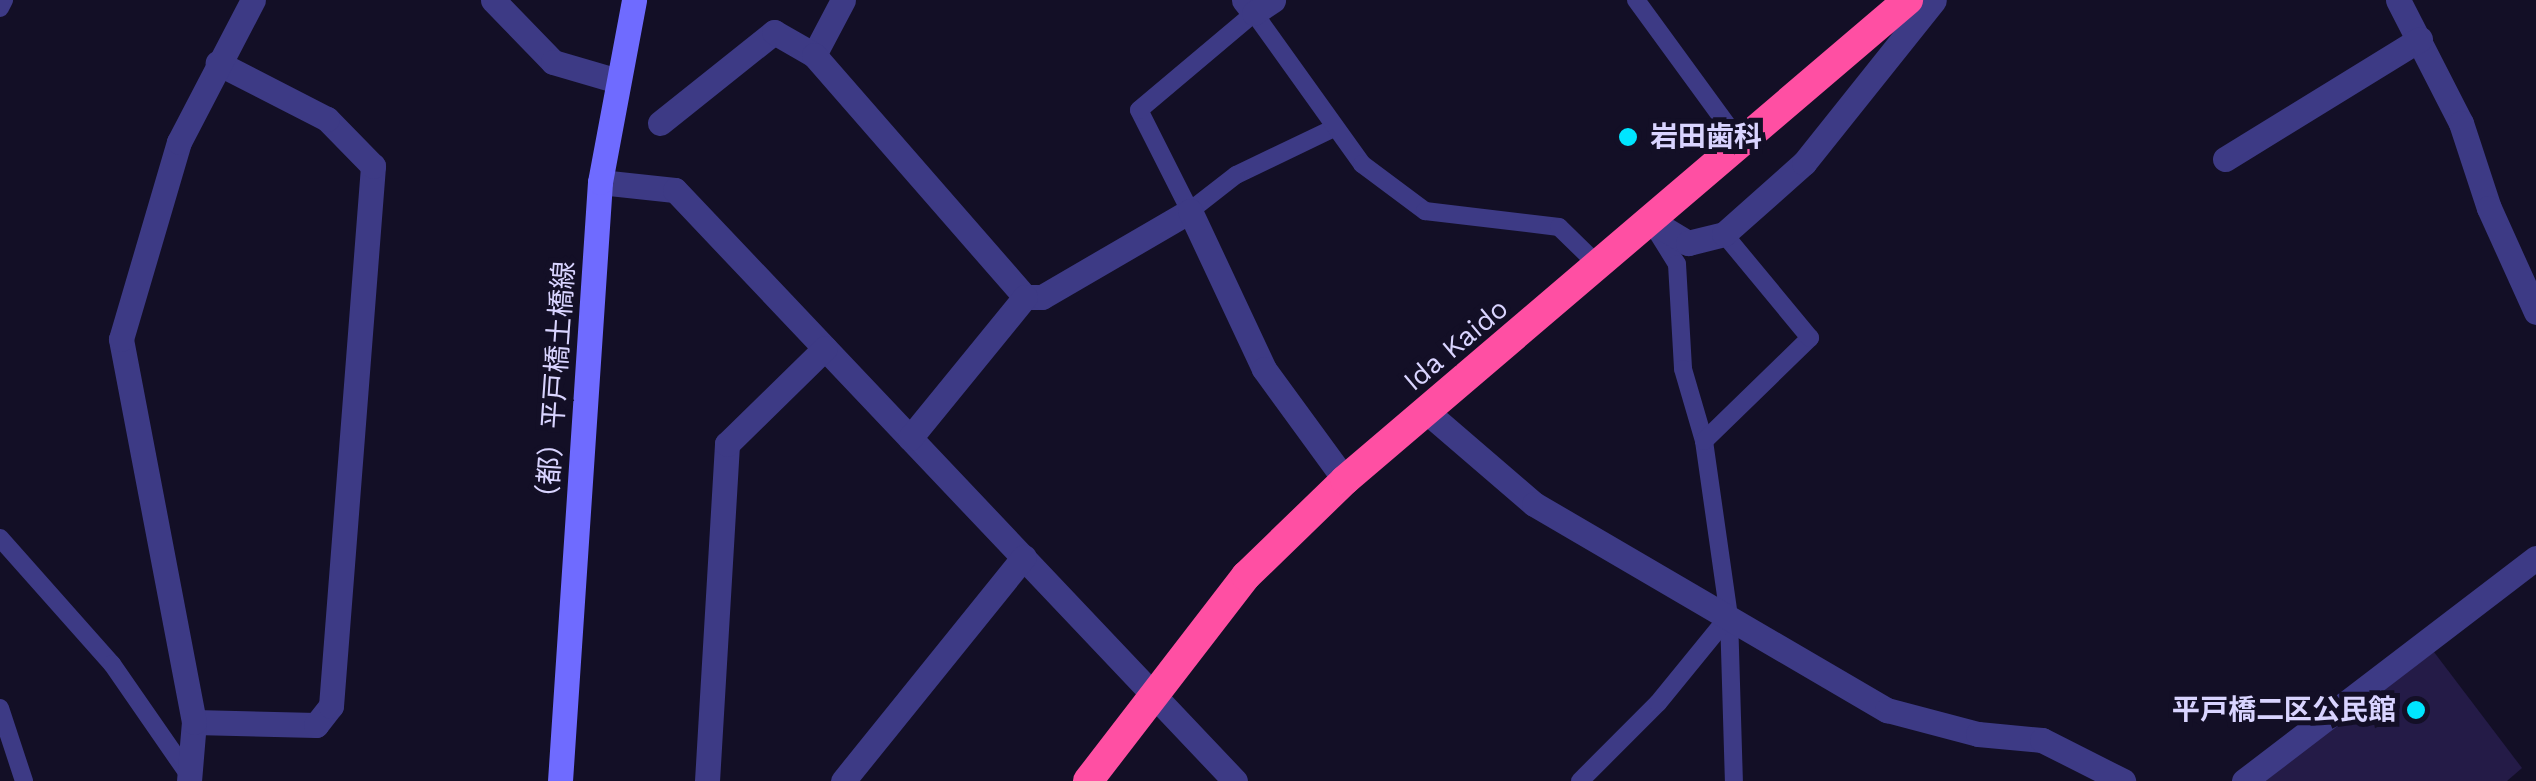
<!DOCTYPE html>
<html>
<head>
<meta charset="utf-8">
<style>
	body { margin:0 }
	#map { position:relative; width:2536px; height:781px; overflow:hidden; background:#130f26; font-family:"Work Sans","Noto Sans JP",sans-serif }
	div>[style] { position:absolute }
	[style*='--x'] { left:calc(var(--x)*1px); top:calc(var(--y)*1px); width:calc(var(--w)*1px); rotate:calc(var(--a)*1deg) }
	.building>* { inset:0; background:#241b47 }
	.lane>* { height:18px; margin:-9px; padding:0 9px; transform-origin:9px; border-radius:9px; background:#3d3a85 }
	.street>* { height:25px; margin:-12.5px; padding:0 12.5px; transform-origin:12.5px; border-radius:12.5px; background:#3d3a85 }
	.secondary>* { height:25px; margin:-12.5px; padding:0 12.5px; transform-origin:12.5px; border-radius:12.5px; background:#6f6bff }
	.highway>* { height:30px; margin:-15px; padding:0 15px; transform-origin:15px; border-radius:15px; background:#ff4fa3 }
	.dots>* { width:28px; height:28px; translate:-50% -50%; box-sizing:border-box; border:5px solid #130f26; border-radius:50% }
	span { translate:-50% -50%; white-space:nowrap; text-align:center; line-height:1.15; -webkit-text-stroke:10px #130f26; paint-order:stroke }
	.poi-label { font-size:28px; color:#d9d4ff; font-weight:700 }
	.left { translate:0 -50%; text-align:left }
	.right { translate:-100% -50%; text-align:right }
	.street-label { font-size:28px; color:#d9d4ff }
</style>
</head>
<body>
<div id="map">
	<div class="building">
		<i style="clip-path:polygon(2434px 652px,2522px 768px,2507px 781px,2256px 781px)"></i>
	</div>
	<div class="lane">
		<i style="--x:1636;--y:0;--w:178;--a:53.9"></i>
		<i style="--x:0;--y:8;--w:9;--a:-63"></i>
		<i style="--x:1332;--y:129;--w:106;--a:154.4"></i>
		<i style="--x:1236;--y:175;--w:58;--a:142"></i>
		<i style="--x:1190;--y:211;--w:113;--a:-116.8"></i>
		<i style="--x:1139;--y:110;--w:150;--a:-40.1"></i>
		<i style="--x:1254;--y:13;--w:186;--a:54.4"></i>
		<i style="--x:1362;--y:164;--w:79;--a:36.7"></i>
		<i style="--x:1425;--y:211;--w:135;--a:6.8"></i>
		<i style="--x:1559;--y:227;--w:56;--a:44.3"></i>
		<i style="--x:1652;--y:224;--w:47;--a:58"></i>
		<i style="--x:1677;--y:264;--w:105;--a:86.7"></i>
		<i style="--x:1683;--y:369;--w:75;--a:73.7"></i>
		<i style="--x:1704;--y:441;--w:177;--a:81.9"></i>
		<i style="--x:1729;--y:616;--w:165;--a:88.3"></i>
		<i style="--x:1704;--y:441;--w:148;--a:-44.2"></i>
		<i style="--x:1810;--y:338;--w:135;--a:-129.6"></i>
		<i style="--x:0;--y:538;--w:169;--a:48.4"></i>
		<i style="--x:112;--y:664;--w:135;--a:55.3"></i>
		<i style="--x:0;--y:708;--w:77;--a:71.8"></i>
		<i style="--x:1580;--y:781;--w:110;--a:-45"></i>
		<i style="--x:1658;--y:703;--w:112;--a:-50.8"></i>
	</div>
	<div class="street">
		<i style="--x:493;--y:0;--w:86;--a:45.9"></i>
		<i style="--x:553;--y:62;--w:65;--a:16.2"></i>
		<i style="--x:1244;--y:0;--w:16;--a:52"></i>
		<i style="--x:1254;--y:13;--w:23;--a:-34"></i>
		<i style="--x:2398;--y:0;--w:138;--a:62.9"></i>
		<i style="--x:2461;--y:123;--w:89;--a:71.8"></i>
		<i style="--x:2489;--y:208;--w:114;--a:65.7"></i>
		<i style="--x:814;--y:55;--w:62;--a:-62.2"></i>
		<i style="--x:660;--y:123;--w:146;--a:-38.6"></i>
		<i style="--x:774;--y:32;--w:46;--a:29.9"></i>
		<i style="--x:814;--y:55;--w:321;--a:48.9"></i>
		<i style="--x:1025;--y:297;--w:17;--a:0"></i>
		<i style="--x:1042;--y:297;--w:171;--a:-30.2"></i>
		<i style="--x:1190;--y:211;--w:174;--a:64.9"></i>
		<i style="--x:1264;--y:369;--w:137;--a:53.9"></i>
		<i style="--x:2225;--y:159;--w:229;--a:-31.6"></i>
		<i style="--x:600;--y:182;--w:75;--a:6.1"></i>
		<i style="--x:675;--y:190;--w:814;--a:46.54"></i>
		<i style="--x:1648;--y:219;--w:47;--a:31"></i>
		<i style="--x:1688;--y:243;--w:37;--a:-14"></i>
		<i style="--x:1724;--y:234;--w:107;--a:-41.6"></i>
		<i style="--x:1804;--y:163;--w:208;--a:-51.4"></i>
		<i style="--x:1427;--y:412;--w:141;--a:40.7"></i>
		<i style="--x:1534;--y:504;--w:409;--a:30.3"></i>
		<i style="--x:1887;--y:710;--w:94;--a:14.8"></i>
		<i style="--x:1978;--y:734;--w:64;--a:5.4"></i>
		<i style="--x:2042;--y:740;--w:91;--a:26.8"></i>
		<i style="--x:910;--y:438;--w:182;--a:-50.8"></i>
		<i style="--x:194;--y:722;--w:122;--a:1.4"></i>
		<i style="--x:316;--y:725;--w:24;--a:-52"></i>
		<i style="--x:331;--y:706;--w:542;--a:-85.55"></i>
		<i style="--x:373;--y:166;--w:66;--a:-134.4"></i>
		<i style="--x:327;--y:119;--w:123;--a:-152.8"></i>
		<i style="--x:189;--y:781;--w:59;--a:-85.2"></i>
		<i style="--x:194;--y:722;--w:390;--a:-100.8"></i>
		<i style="--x:121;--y:339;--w:205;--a:-73.6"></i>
		<i style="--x:179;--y:142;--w:160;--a:-62.5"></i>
		<i style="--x:707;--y:781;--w:338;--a:-86.6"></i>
		<i style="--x:727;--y:444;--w:137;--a:-44.4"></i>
		<i style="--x:843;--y:781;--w:288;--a:-51.1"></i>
		<i style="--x:2244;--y:781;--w:367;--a:-37.4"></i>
	</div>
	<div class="secondary">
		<i style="--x:560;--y:781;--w:600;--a:-86.18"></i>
		<i style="--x:600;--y:182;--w:185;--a:-79.4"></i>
	</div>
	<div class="highway">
		<i style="--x:1088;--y:781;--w:259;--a:-52.4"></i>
		<i style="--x:1246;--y:576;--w:138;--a:-44.1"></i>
		<i style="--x:1345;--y:480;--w:740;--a:-40.45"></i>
	</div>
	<div class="dots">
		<i style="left:1628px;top:137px;background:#00e5ff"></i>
		<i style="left:2416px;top:710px;background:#00e5ff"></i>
	</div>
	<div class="poi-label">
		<span class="left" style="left:1650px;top:137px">岩田歯科</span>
		<span class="right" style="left:2396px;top:710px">平戸橋二区公民館</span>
	</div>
	<div class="street-label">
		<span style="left:1456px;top:345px;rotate:-40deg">Ida Kaido</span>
		<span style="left:556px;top:387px;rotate:-86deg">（都）平戸橋土橋線</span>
	</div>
</div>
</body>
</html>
